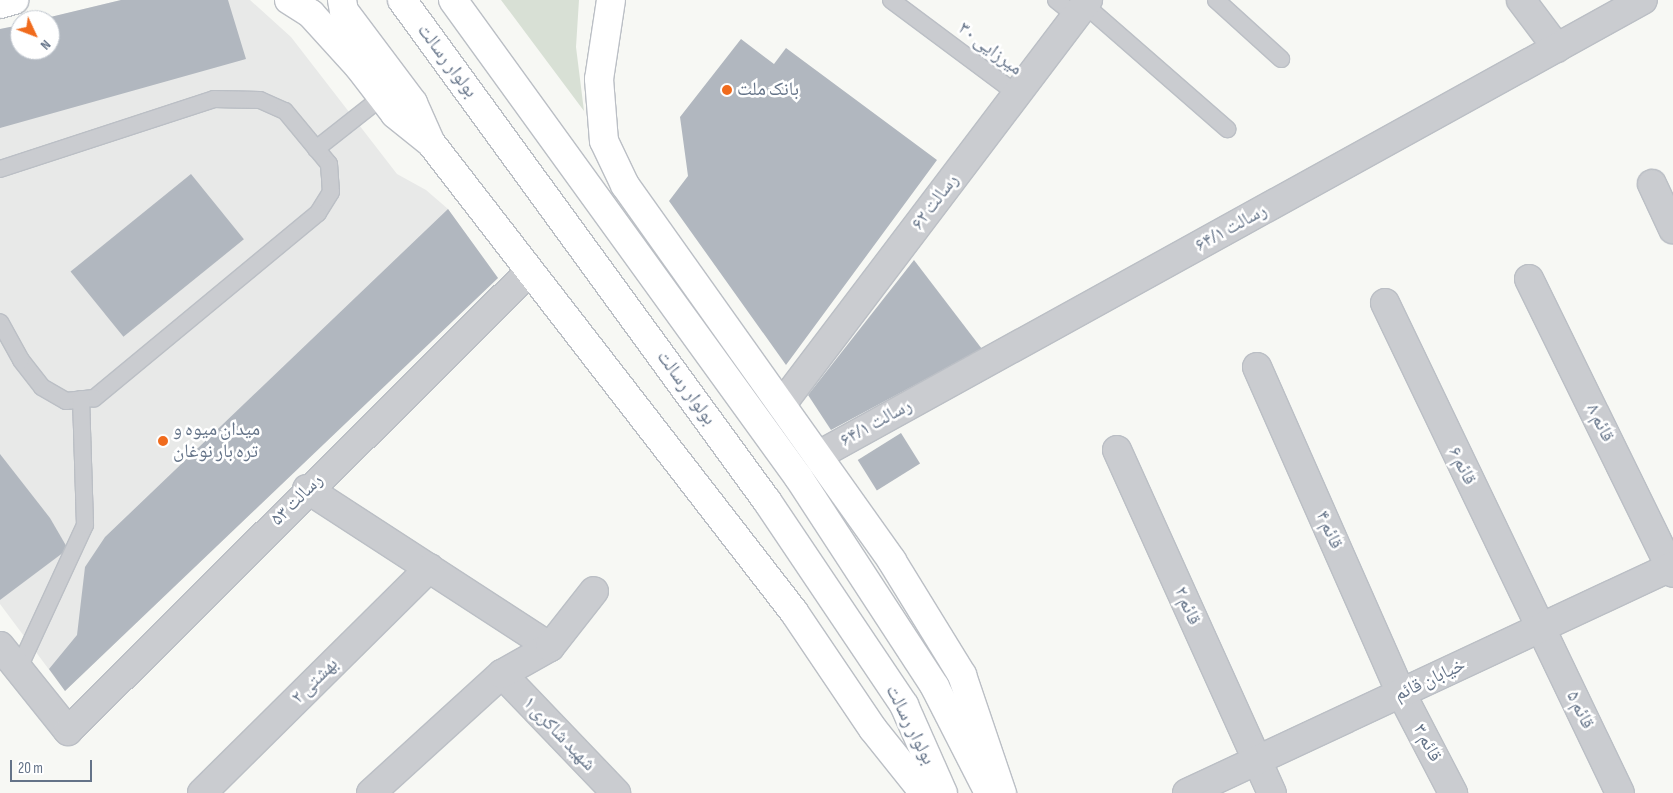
<!DOCTYPE html>
<html>
<head>
<meta charset="utf-8">
<style>
	body { margin:0 }
	#map { position:relative; width:1673px; height:793px; overflow:hidden; background:#f7f8f4; font-family:"Sofia Sans Condensed","Noto Naskh Arabic",sans-serif }
	div>[style] { position:absolute }
	[style*='--x'] { left:calc(var(--x)*1px); top:calc(var(--y)*1px); width:calc(var(--w)*1px); rotate:calc(var(--a)*1deg) }
	.built>* { inset:0; background:#e8e9e8 }
	.green>* { inset:0; background:#d8e0d5 }
	.building>* { inset:0; background:#b1b7bf; transform-origin:0 0 }
	.roads { filter:drop-shadow(1px 0 #bbbfc5) drop-shadow(-1px 0 #bbbfc5) drop-shadow(0 1px #bbbfc5) drop-shadow(0 -1px #bbbfc5) }
	.service>* { height:16px; margin:-8px; padding:0 8px; transform-origin:8px; border-radius:8px; background:#caccd0 }
	.minor>* { height:28px; margin:-14px; padding:0 14px; transform-origin:14px; border-radius:14px; background:#caccd0 }
	.tertiary>* { height:28px; margin:-14px; padding:0 14px; transform-origin:14px; border-radius:14px; background:#caccd0 }
	.secondary>* { height:28px; margin:-14px; padding:0 14px; transform-origin:14px; border-radius:14px; background:#fff }
	.primary>* { height:28px; margin:-14px; padding:0 14px; transform-origin:14px; border-radius:14px; background:#fff }
	.trunk>* { height:28px; margin:-14px; padding:0 14px; transform-origin:14px; border-radius:14px; background:#fff }
	.dots>* { width:14px; height:14px; translate:-50% -50%; box-sizing:border-box; border:2px solid #fff; border-radius:50% }
	span { translate:-50% -50%; white-space:nowrap; text-align:center; line-height:1.15; -webkit-text-stroke:5px #fff; paint-order:stroke }
	.street-label { font-size:19px; color:#647388 }
	.poi-label { font-size:19px; color:#647388 }
	.left { translate:0 -50%; text-align:left }
	.north { position:absolute; left:10px; top:10px; width:50px; height:50px; box-sizing:border-box; background:#fff; border:1px solid #c1c7cf; border-radius:50%; rotate:133deg; font-size:14px; font-weight:700; line-height:20px; text-align:center; color:#647388 }
	.north::after { content:''; display:block; margin:auto; width:18px; height:22px; background:#f06b1d; clip-path:polygon(50% 0,100% 100%,50% 72%,0 100%) }
	.scale { position:absolute; left:10px; top:760px; width:82px; height:22px; box-sizing:border-box; border:2px solid #647388; border-top:0; padding-left:6px; font-size:15px; line-height:18px; white-space:nowrap; color:#647388; -webkit-text-stroke:4px #fff; paint-order:stroke }
</style>
</head>
<body>
<div id="map">
	<div class="built">
		<i style="clip-path:polygon(121px 0,250px 0,291px 37px,397px 174px,426px 190px,448px 209px,498px 278px,65px 691px,0 604px,0 29px,20px 25px,20px 50px,50px 50px,50px 20px,39px 20px)"></i>
	</div>
	<div class="green">
		<i style="clip-path:polygon(501px 0,579px 0,576px 47px,584px 111px)"></i>
	</div>
	<div class="building">
		<i style="clip-path:polygon(121px 0,228px 0,246px 59px,0 128px,0 29px,20px 25px,20px 50px,50px 50px,50px 20px,42px 19px)"></i>
		<i style="clip-path:polygon(741px 39px,774px 64px,786px 48px,937px 160px,786px 365px,669px 201px,688px 176px,680px 117px)"></i>
		<i style="left:191px;top:174px;width:84px;height:155px;rotate:51deg"></i>
		<i style="clip-path:polygon(448px 209px,498px 278px,65px 691px,49px 669px,77px 635px,85px 567px,105px 537px)"></i>
		<i style="clip-path:polygon(914px 260px,982px 349px,831px 430px,808px 395px)"></i>
		<i style="left:901px;top:433px;width:36px;height:51px;rotate:58deg"></i>
		<i style="clip-path:polygon(0 454px,50px 518px,68px 549px,0 600px)"></i>
	</div>
	<div class="roads">
		<div class="service">
			<i style="--x:891;--y:0;--w:157;--a:36.7"></i>
			<i style="--x:1056;--y:0;--w:26;--a:39"></i>
			<i style="--x:1216;--y:0;--w:88;--a:42.2"></i>
			<i style="--x:1085;--y:5;--w:189;--a:41.1"></i>
			<i style="--x:316;--y:149;--w:84;--a:-38.2"></i>
			<i style="--x:0;--y:169;--w:225;--a:-18.1"></i>
			<i style="--x:214;--y:99;--w:46;--a:1.2"></i>
			<i style="--x:260;--y:100;--w:27;--a:24"></i>
			<i style="--x:285;--y:111;--w:69;--a:50.3"></i>
			<i style="--x:329;--y:164;--w:28;--a:86"></i>
			<i style="--x:331;--y:192;--w:25;--a:122"></i>
			<i style="--x:318;--y:213;--w:291;--a:140.4"></i>
			<i style="--x:94;--y:398;--w:28;--a:174"></i>
			<i style="--x:66;--y:401;--w:28;--a:-150"></i>
			<i style="--x:42;--y:387;--w:34;--a:-128"></i>
			<i style="--x:21;--y:360;--w:43;--a:-118.9"></i>
			<i style="--x:18;--y:670;--w:160;--a:-65.2"></i>
			<i style="--x:85;--y:525;--w:126;--a:-91.8"></i>
		</div>
		<div class="minor">
			<i style="--x:1521;--y:0;--w:60;--a:53.1"></i>
			<i style="--x:1652;--y:184;--w:50;--a:65"></i>
			<i style="--x:1529;--y:279;--w:327;--a:63.9"></i>
			<i style="--x:1385;--y:303;--w:543;--a:64.38"></i>
			<i style="--x:1257;--y:367;--w:356;--a:66.2"></i>
			<i style="--x:1401;--y:693;--w:113;--a:62.5"></i>
			<i style="--x:782;--y:404;--w:507;--a:-52.86"></i>
			<i style="--x:1117;--y:450;--w:376;--a:65.7"></i>
			<i style="--x:819;--y:455;--w:941;--a:-28.91"></i>
			<i style="--x:307;--y:489;--w:290;--a:33"></i>
			<i style="--x:502;--y:674;--w:165;--a:46.2"></i>
			<i style="--x:202;--y:793;--w:320;--a:-44.7"></i>
			<i style="--x:371;--y:793;--w:177;--a:-42.3"></i>
			<i style="--x:502;--y:674;--w:55;--a:-29.4"></i>
			<i style="--x:550;--y:647;--w:71;--a:-51.8"></i>
		</div>
		<div class="tertiary">
			<i style="--x:0;--y:646;--w:109;--a:51.3"></i>
			<i style="--x:68;--y:731;--w:651;--a:-44.88"></i>
			<i style="--x:1187;--y:793;--w:536;--a:-25.04"></i>
		</div>
		<div class="secondary">
			<i style="--x:0;--y:4;--w:15;--a:-16"></i>
		</div>
		<div class="primary">
			<i style="--x:402;--y:0;--w:620;--a:53.93"></i>
			<i style="--x:767;--y:501;--w:246;--a:56.1"></i>
			<i style="--x:904;--y:705;--w:96;--a:66.1"></i>
			<i style="--x:453;--y:0;--w:590;--a:54.1"></i>
			<i style="--x:799;--y:478;--w:249;--a:56.9"></i>
			<i style="--x:935;--y:687;--w:119;--a:63"></i>
		</div>
		<div class="trunk">
			<i style="--x:289;--y:0;--w:26;--a:32"></i>
			<i style="--x:311;--y:14;--w:72;--a:47.8"></i>
			<i style="--x:359;--y:67;--w:59;--a:52.5"></i>
			<i style="--x:395;--y:114;--w:46;--a:38.9"></i>
			<i style="--x:431;--y:143;--w:593;--a:52.26"></i>
			<i style="--x:794;--y:612;--w:141;--a:56"></i>
			<i style="--x:873;--y:729;--w:82;--a:51.4"></i>
			<i style="--x:342;--y:0;--w:11;--a:80"></i>
			<i style="--x:344;--y:11;--w:115;--a:53.1"></i>
			<i style="--x:413;--y:103;--w:39;--a:66"></i>
			<i style="--x:611;--y:0;--w:80;--a:98.6"></i>
			<i style="--x:599;--y:79;--w:62;--a:85.4"></i>
			<i style="--x:604;--y:141;--w:49;--a:64.5"></i>
			<i style="--x:625;--y:185;--w:461;--a:54.6"></i>
			<i style="--x:892;--y:561;--w:134;--a:58.4"></i>
			<i style="--x:962;--y:675;--w:125;--a:71.3"></i>
		</div>
	</div>
	<div class="dots">
		<i style="left:727px;top:90px;background:#f06b1d"></i>
		<i style="left:163px;top:441px;background:#f06b1d"></i>
	</div>
	<div class="street-label">
		<span style="left:990px;top:49px;rotate:37deg">میرزایی ۳۰</span>
		<span style="left:447px;top:61px;rotate:53deg">بولوار رسالت</span>
		<span style="left:935px;top:202px;rotate:-53deg">رسالت ۶۲</span>
		<span style="left:1231px;top:228px;rotate:-29deg">رسالت ۶۴/۱</span>
		<span style="left:686px;top:388px;rotate:54deg">بولوار رسالت</span>
		<span style="left:876px;top:423px;rotate:-29deg">رسالت ۶۴/۱</span>
		<span style="left:1600px;top:423px;rotate:64deg">قائم ۸</span>
		<span style="left:1462px;top:466px;rotate:64deg">قائم ۶</span>
		<span style="left:297px;top:500px;rotate:-45deg">رسالت ۵۳</span>
		<span style="left:1329px;top:530px;rotate:66deg">قائم ۴</span>
		<span style="left:1187px;top:606px;rotate:66deg">قائم ۲</span>
		<span style="left:1430px;top:680px;rotate:-25deg">خیابان قائم</span>
		<span style="left:315px;top:681px;rotate:-45deg">بهشتی ۲</span>
		<span style="left:1580px;top:710px;rotate:64deg">قائم ۵</span>
		<span style="left:910px;top:725px;rotate:63deg">بولوار رسالت</span>
		<span style="left:559px;top:734px;rotate:46deg">شهید شاکری ۱</span>
		<span style="left:1427px;top:743px;rotate:62deg">قائم ۳</span>
	</div>
	<div class="poi-label">
		<span class="left" style="left:737px;top:90px">بانک ملت</span>
		<span class="left" style="left:173px;top:441px">میدان میوه و<br>تره بار نوغان</span>
	</div>
	<div class="north">N</div>
	<div class="scale">20 m</div>
</div>
</body>
</html>
